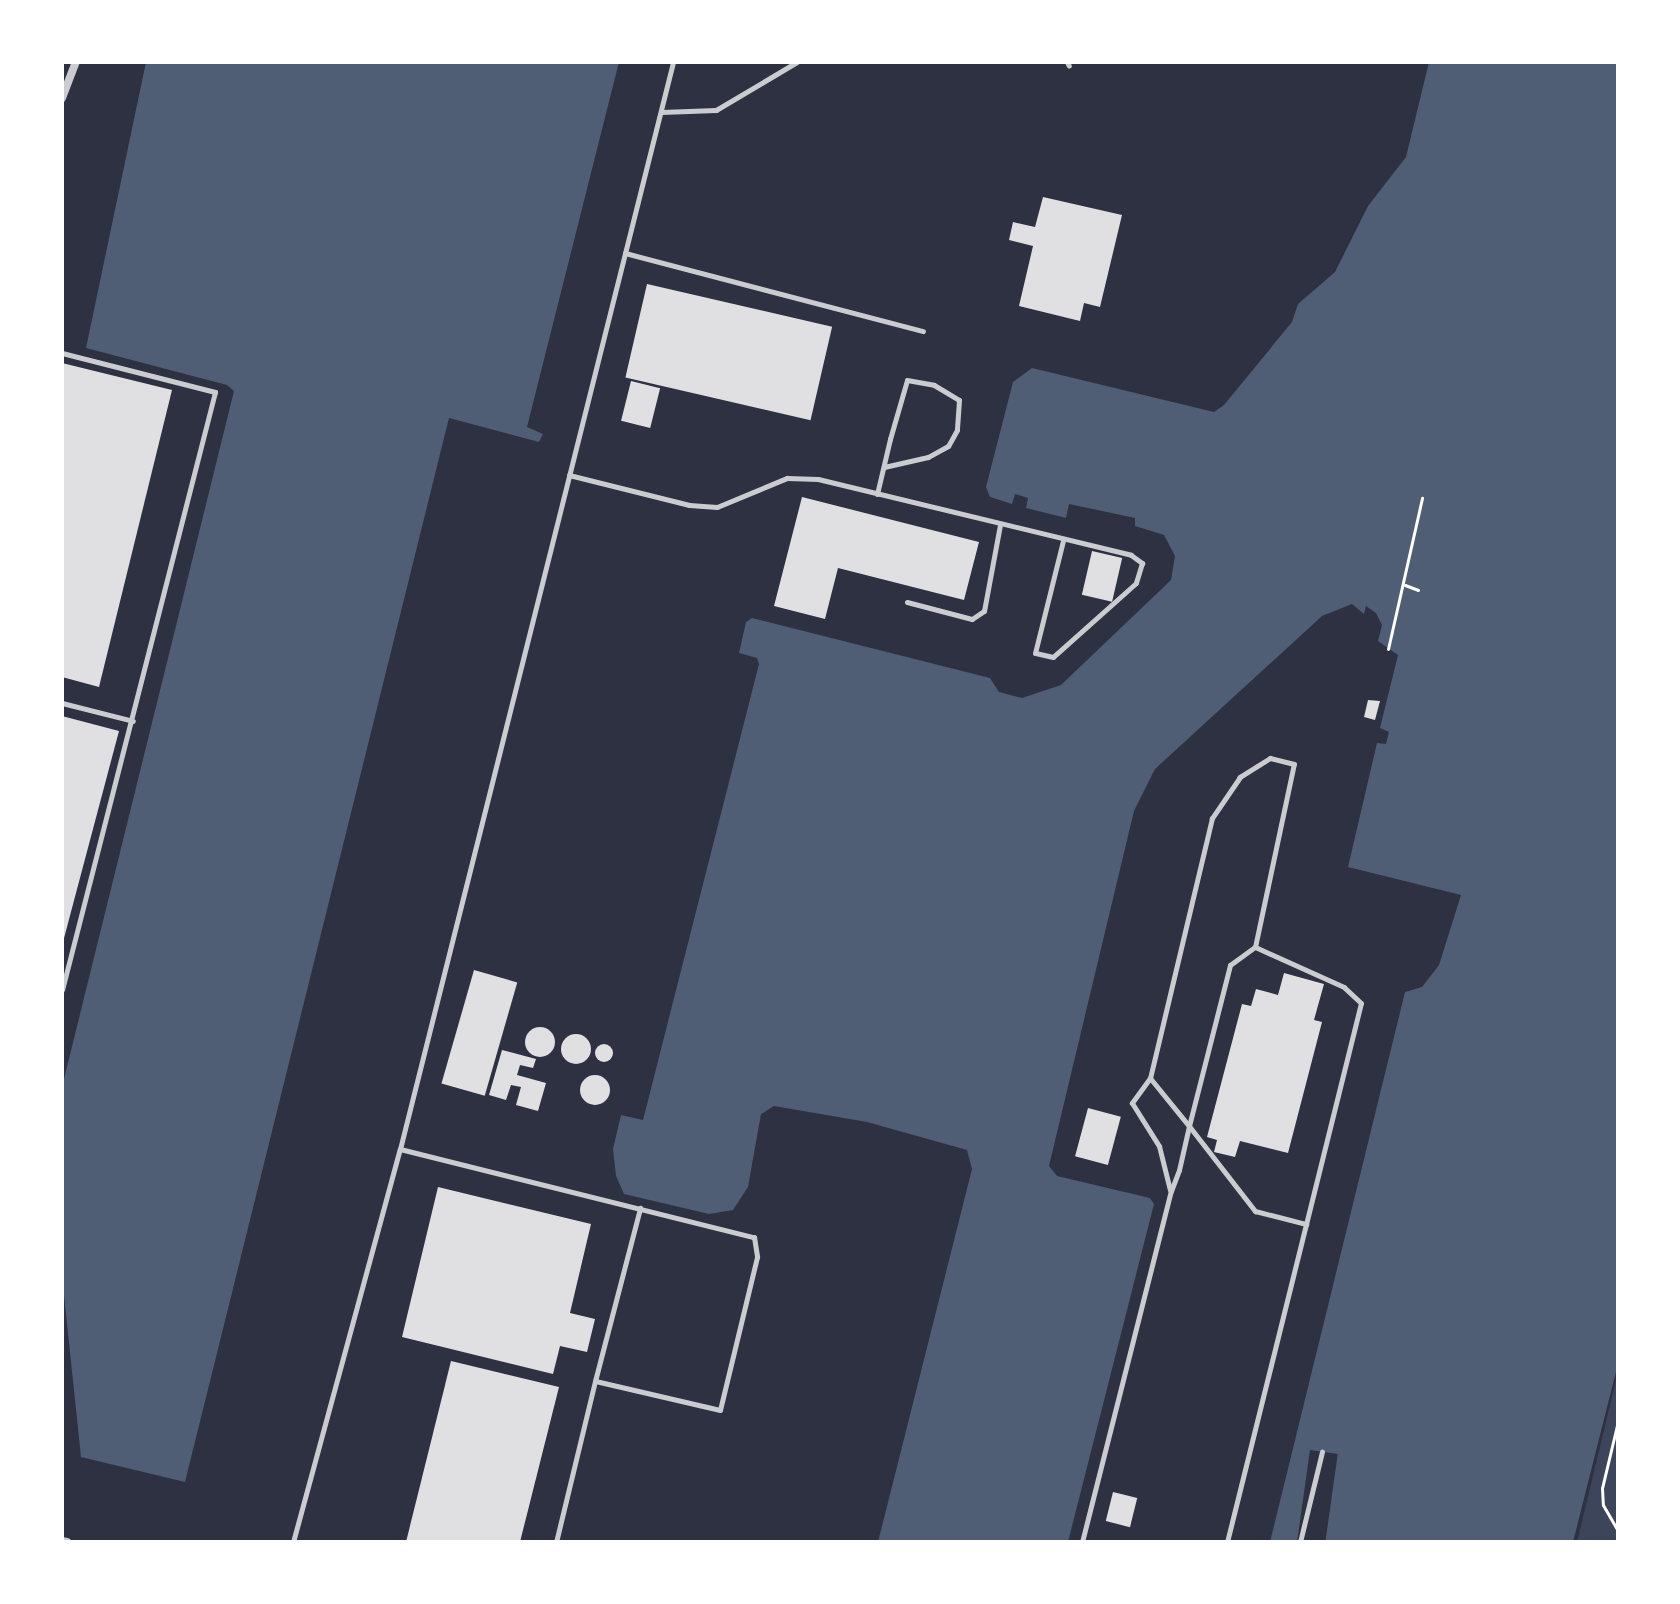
<!DOCTYPE html>
<html>
<head>
<meta charset="utf-8">
<style>
	body { margin:0 }
	#map { position:relative; width:1680px; height:1604px; overflow:hidden; background:#2d3142; font-family:Rubik,sans-serif }
	div>[style] { position:absolute }
	[style*='--x'] { left:calc(var(--x)*1px); top:calc(var(--y)*1px); width:calc(var(--w)*1px); rotate:calc(var(--a)*1deg) }
	.green>* { inset:0; background:#3c4559 }
	.water>* { inset:0; background:#4f5d75 }
	.pier>* { inset:0; background:#2d3142; transform-origin:0 0 }
	.building>* { inset:0; background:#e0e0e3; transform-origin:0 0 }
	.round { border-radius:50% }
	.path>* { height:3px; margin:-1.5px; padding:0 1.5px; transform-origin:1.5px; border-radius:1.5px; background:#fff }
	.service>* { height:5px; margin:-2.5px; padding:0 2.5px; transform-origin:2.5px; border-radius:2.5px; background:#caccd0 }
	.minor>* { height:8px; margin:-4px; padding:0 4px; transform-origin:4px; border-radius:4px; background:#caccd0 }
	span { translate:-50% -50%; white-space:nowrap; text-align:center; line-height:1.15; -webkit-text-stroke:6px #fff; paint-order:stroke }
	.frame { position:absolute; inset:0; border:64px solid #fff; pointer-events:none }
</style>
</head>
<body>
<div id="map">
	<div class="green">
		<i style="clip-path:polygon(1618px 1372px,1618px 1542px,1577px 1542px)"></i>
	</div>
	<div class="water">
		<i style="clip-path:polygon(146px 62px,619px 62px,527px 427px,543px 434px,539px 442px,449px 418px,185px 1482px,81px 1457px,62px 1276px,62px 1087px,234px 391px,227px 385px,86px 348px)"></i>
		<i style="clip-path:polygon(1429px 62px,1618px 62px,1618px 1364px,1573px 1542px,1270px 1542px,1405px 992px,1422px 987px,1439px 965px,1461px 895px,1348px 867px,1377px 743px,1386px 744px,1389px 732px,1380px 728px,1398px 655px,1378px 641px,1382px 625px,1376px 613px,1366px 606px,1364px 614px,1352px 604px,1322px 616px,1155px 769px,1134px 811px,1049px 1166px,1057px 1176px,1150px 1198px,1154px 1204px,1068px 1542px,878px 1542px,972px 1169px,967px 1150px,867px 1122px,774px 1106px,761px 1114px,748px 1187px,733px 1210px,709px 1214px,624px 1194px,616px 1176px,613px 1149px,621px 1115px,643px 1120px,759px 664px,757px 658px,739px 653px,746px 622px,752px 618px,990px 678px,999px 692px,1022px 698px,1061px 685px,1171px 580px,1175px 556px,1164px 535px,1135px 526px,1135px 518px,1069px 504px,1066px 518px,1026px 508px,1028px 498px,1015px 494px,1012px 504px,990px 497px,986px 487px,1013px 382px,1032px 368px,1214px 412px,1224px 405px,1292px 322px,1298px 304px,1335px 272px,1368px 206px,1406px 157px)"></i>
	</div>
	<div class="pier">
		<i style="left:1310px;top:1450px;width:28px;height:95px;rotate:8deg"></i>
	</div>
	<div class="building">
		<i style="clip-path:polygon(1043px 197px,1122px 215px,1100px 307px,1084px 303px,1080px 321px,1019px 306px,1033px 246px,1009px 240px,1013px 222px,1035px 227px)"></i>
		<i style="left:647px;top:284px;width:190px;height:96px;rotate:13deg"></i>
		<i style="clip-path:polygon(62px 363px,172px 390px,99px 687px,62px 677px)"></i>
		<i style="left:631px;top:381px;width:30px;height:41px;rotate:14deg"></i>
		<i style="clip-path:polygon(802px 497px,979px 542px,964px 600px,838px 568px,825px 619px,774px 606px)"></i>
		<i style="left:1092px;top:551px;width:31px;height:45px;rotate:13deg"></i>
		<i style="clip-path:polygon(1368px 700px,1380px 701px,1375px 720px,1364px 717px)"></i>
		<i style="clip-path:polygon(62px 716px,119px 731px,63px 942px,62px 941px)"></i>
		<i style="left:474px;top:970px;width:45px;height:118px;rotate:16deg"></i>
		<i style="clip-path:polygon(1284px 973px,1324px 984px,1314px 1020px,1322px 1022px,1288px 1153px,1240px 1141px,1235px 1157px,1214px 1152px,1217px 1140px,1207px 1137px,1242px 1004px,1251px 1006px,1256px 989px,1278px 995px)"></i>
		<i class="round" style="left:525px;top:1027px;width:30px;height:30px"></i>
		<i class="round" style="left:561px;top:1034px;width:30px;height:30px"></i>
		<i class="round" style="left:595px;top:1044px;width:18px;height:18px"></i>
		<i style="clip-path:polygon(502px 1050px,536px 1059px,533px 1068px,520px 1065px,517px 1075px,546px 1083px,538px 1111px,516px 1105px,521px 1087px,511px 1085px,506px 1100px,489px 1095px)"></i>
		<i class="round" style="left:580px;top:1075px;width:30px;height:30px"></i>
		<i style="left:1088px;top:1108px;width:34px;height:50px;rotate:15deg"></i>
		<i style="clip-path:polygon(438px 1187px,591px 1224px,570px 1313px,595px 1319px,587px 1352px,560px 1346px,553px 1374px,402px 1337px)"></i>
		<i style="clip-path:polygon(451px 1361px,559px 1387px,520px 1542px,406px 1542px)"></i>
		<i style="left:1113px;top:1492px;width:25px;height:30px;rotate:14deg"></i>
	</div>
	<div class="path">
		<i style="--x:1405;--y:585;--w:14;--a:21"></i>
		<i style="--x:1388;--y:649;--w:155;--a:-77.3"></i>
		<i style="--x:1618;--y:1421;--w:69;--a:103.4"></i>
		<i style="--x:1602;--y:1488;--w:17;--a:87"></i>
		<i style="--x:1603;--y:1505;--w:30;--a:60"></i>
	</div>
	<div class="service">
		<i style="--x:1067;--y:62;--w:4;--a:63"></i>
		<i style="--x:661;--y:112;--w:55;--a:-2.1"></i>
		<i style="--x:716;--y:110;--w:94;--a:-30.7"></i>
		<i style="--x:625;--y:253;--w:308;--a:14.7"></i>
		<i style="--x:62;--y:353;--w:158;--a:14.3"></i>
		<i style="--x:215;--y:392;--w:617;--a:104.35"></i>
		<i style="--x:569;--y:475;--w:124;--a:14"></i>
		<i style="--x:689;--y:505;--w:28;--a:4"></i>
		<i style="--x:717;--y:507;--w:76;--a:-22.5"></i>
		<i style="--x:787;--y:478;--w:31;--a:2"></i>
		<i style="--x:818;--y:479;--w:322;--a:13.6"></i>
		<i style="--x:1131;--y:555;--w:14;--a:36"></i>
		<i style="--x:1142;--y:563;--w:21;--a:107"></i>
		<i style="--x:1136;--y:583;--w:111;--a:138.3"></i>
		<i style="--x:1053;--y:657;--w:18;--a:-167"></i>
		<i style="--x:1035;--y:653;--w:115;--a:-76"></i>
		<i style="--x:877;--y:494;--w:57;--a:-76.7"></i>
		<i style="--x:890;--y:439;--w:61;--a:-73.9"></i>
		<i style="--x:907;--y:380;--w:27;--a:10"></i>
		<i style="--x:934;--y:385;--w:29;--a:31"></i>
		<i style="--x:959;--y:400;--w:30;--a:94"></i>
		<i style="--x:957;--y:430;--w:18;--a:119"></i>
		<i style="--x:948;--y:446;--w:23;--a:151"></i>
		<i style="--x:928;--y:457;--w:45;--a:167.2"></i>
		<i style="--x:907;--y:602;--w:67;--a:14.7"></i>
		<i style="--x:972;--y:619;--w:14;--a:-34"></i>
		<i style="--x:984;--y:611;--w:87;--a:-79.5"></i>
		<i style="--x:62;--y:703;--w:73;--a:14.2"></i>
		<i style="--x:1150;--y:1078;--w:31;--a:126"></i>
		<i style="--x:1132;--y:1103;--w:51;--a:57.9"></i>
		<i style="--x:1159;--y:1146;--w:45;--a:76"></i>
		<i style="--x:400;--y:1149;--w:365;--a:14"></i>
		<i style="--x:754;--y:1237;--w:20;--a:81"></i>
		<i style="--x:757;--y:1257;--w:157;--a:103.6"></i>
		<i style="--x:720;--y:1410;--w:128;--a:-166.9"></i>
		<i style="--x:595;--y:1381;--w:166;--a:103.6"></i>
		<i style="--x:595;--y:1381;--w:179;--a:-75.4"></i>
		<i style="--x:293;--y:1542;--w:407;--a:-74.8"></i>
		<i style="--x:400;--y:1149;--w:1121;--a:-75.9"></i>
		<i style="--x:1082;--y:1542;--w:362;--a:-75.8"></i>
		<i style="--x:1171;--y:1191;--w:22;--a:-69"></i>
		<i style="--x:1179;--y:1170;--w:45;--a:-77.2"></i>
		<i style="--x:1189;--y:1126;--w:166;--a:-75.7"></i>
		<i style="--x:1230;--y:965;--w:31;--a:-36"></i>
		<i style="--x:1255;--y:947;--w:187;--a:-78"></i>
		<i style="--x:1294;--y:764;--w:25;--a:-166"></i>
		<i style="--x:1270;--y:758;--w:36;--a:148"></i>
		<i style="--x:1240;--y:777;--w:50;--a:124.3"></i>
		<i style="--x:1212;--y:818;--w:267;--a:103.4"></i>
		<i style="--x:1150;--y:1078;--w:62;--a:50.9"></i>
		<i style="--x:1189;--y:1126;--w:108;--a:52.2"></i>
		<i style="--x:1255;--y:1211;--w:53;--a:14.3"></i>
		<i style="--x:1227;--y:1542;--w:555;--a:-76.04"></i>
		<i style="--x:1361;--y:1003;--w:23;--a:-137"></i>
		<i style="--x:1344;--y:987;--w:98;--a:-155.8"></i>
		<i style="--x:1300;--y:1542;--w:93;--a:-76.3"></i>
	</div>
	<div class="minor">
		<i style="--x:62;--y:98;--w:39;--a:-69"></i>
		<i style="--x:62;--y:1541;--w:5;--a:11"></i>
	</div>
	<div class="frame"></div>
</div>
</body>
</html>
